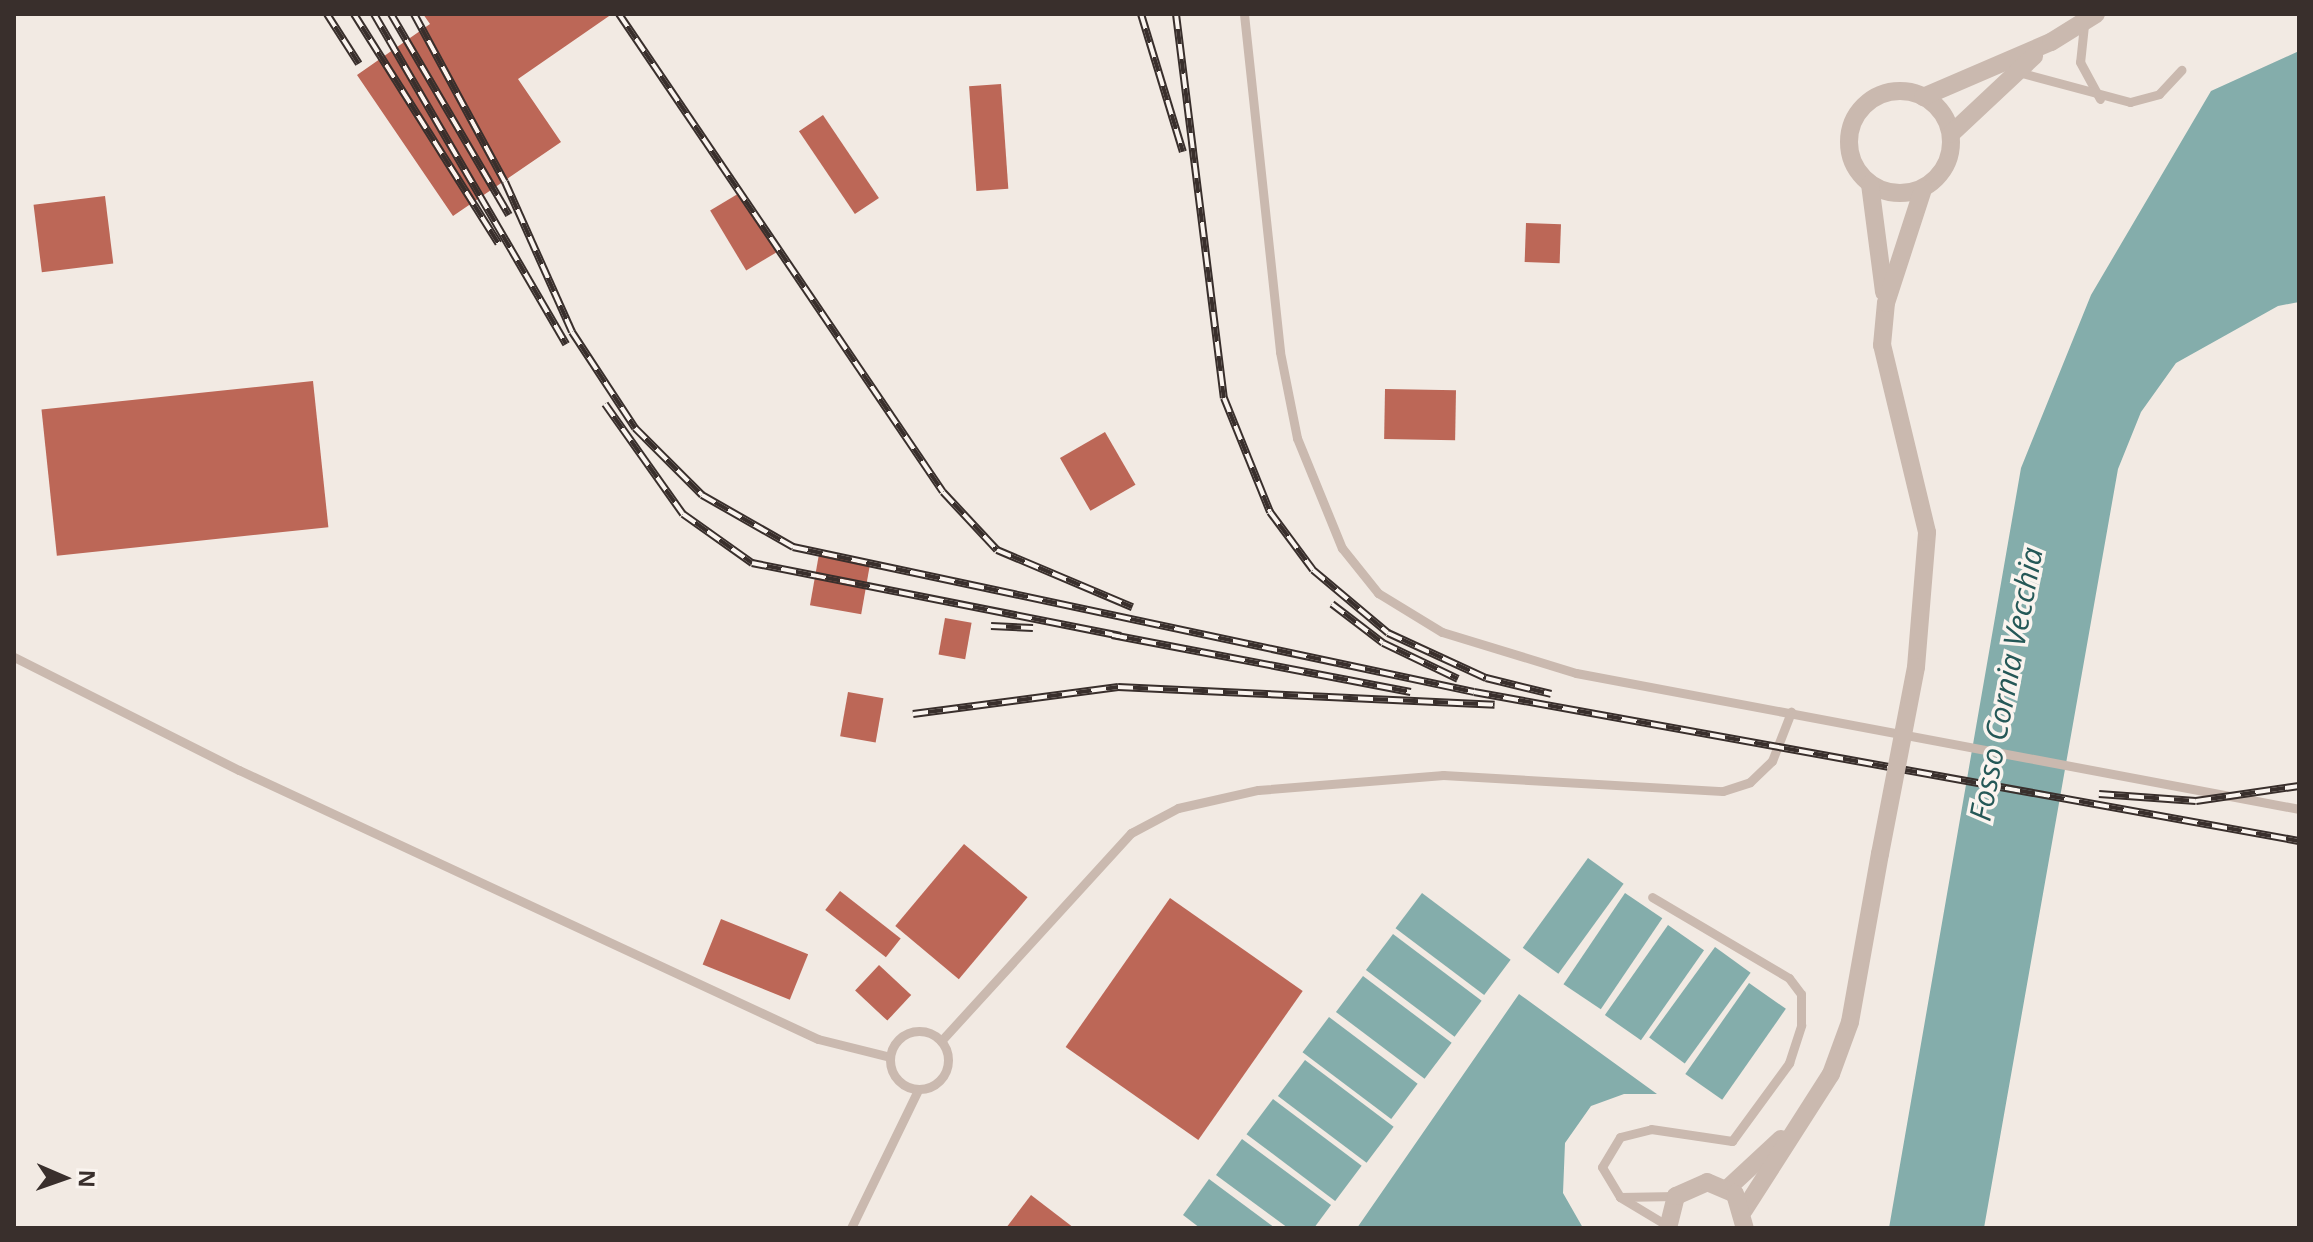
<!DOCTYPE html>
<html>
<head>
<meta charset="utf-8">
<style>
	body { margin:0 }
	#map { position:relative; width:2313px; height:1242px; overflow:hidden; background:#f2eae3; font-family:"Open Sans",sans-serif }
	div>[style] { position:absolute }
	[style*='--x'] { left:calc(var(--x)*1px); top:calc(var(--y)*1px); width:calc(var(--w)*1px); rotate:calc(var(--a)*1deg) }
	.water>* { inset:0; background:#84adab; transform-origin:0 0 }
	.building>* { inset:0; background:#bc6757; transform-origin:0 0 }
	.service>* { height:9px; margin:-4.5px; padding:0 4.5px; transform-origin:4.5px; border-radius:4.5px; background:#cab9af }
	.service>.ring { margin:-4.5px; padding:0; box-sizing:content-box; background:none; border:9px solid #cab9af; border-radius:50% }
	.minor>* { height:18px; margin:-9px; padding:0 9px; transform-origin:9px; border-radius:9px; background:#cab9af }
	.minor>.ring { margin:-9px; padding:0; box-sizing:content-box; background:none; border:18px solid #cab9af; border-radius:50% }
	.rail>* { height:8px; margin-top:-4px; transform-origin:0; background:repeating-linear-gradient(90deg,#faf4ef 0 15px,#392f2c 0 30px); box-sizing:border-box; border-block:2px solid #392f2c }
	.minor-bridge>* { height:18px; margin:-9px; padding:0 9px; transform-origin:9px; border-radius:9px; background:#cab9af }
	span { translate:-50% -50%; white-space:nowrap; text-align:center; line-height:1.15; -webkit-text-stroke:7px #faf4ef; paint-order:stroke }
	.water-label { font-size:30px; color:#255857; font-style:italic }
	.frame { position:absolute; inset:0; border:16px solid #392f2c; pointer-events:none }
	.north { position:absolute; left:24px; top:1138px; width:80px; height:80px; -webkit-text-stroke:6px #faf4ef; paint-order:stroke; rotate:92deg; font-size:22px; font-weight:700; line-height:32px; text-align:center; color:#392f2c }
	.north::after { content:''; display:block; margin:auto; width:28px; height:36px; background:#392f2c; clip-path:polygon(50% 0,100% 100%,50% 72%,0 100%) }
</style>
</head>
<body>
<div id="map">
	<div class="water">
		<i style="clip-path:polygon(2299px 51px,2299px 302px,2278px 306px,2176px 363px,2141px 412px,2118px 469px,1984px 1228px,1889px 1228px,2021px 468px,2091px 295px,2211px 91px)"></i>
		<i style="left:1588px;top:858px;width:44px;height:111px;rotate:36deg"></i>
		<i style="left:1422px;top:893px;width:111px;height:44px;rotate:37deg"></i>
		<i style="left:1625px;top:893px;width:45px;height:110px;rotate:34deg"></i>
		<i style="left:1668px;top:925px;width:44px;height:110px;rotate:35deg"></i>
		<i style="left:1393px;top:934px;width:111px;height:45px;rotate:37deg"></i>
		<i style="left:1715px;top:947px;width:44px;height:112px;rotate:36deg"></i>
		<i style="left:1363px;top:976px;width:111px;height:45px;rotate:37deg"></i>
		<i style="left:1749px;top:983px;width:45px;height:111px;rotate:35deg"></i>
		<i style="clip-path:polygon(1519px 994px,1657px 1094px,1624px 1094px,1591px 1106px,1565px 1143px,1563px 1193px,1583px 1228px,1357px 1228px)"></i>
		<i style="left:1329px;top:1017px;width:111px;height:44px;rotate:37deg"></i>
		<i style="left:1305px;top:1060px;width:111px;height:45px;rotate:37deg"></i>
		<i style="left:1273px;top:1099px;width:111px;height:44px;rotate:37deg"></i>
		<i style="clip-path:polygon(1242px 1139px,1331px 1205px,1314px 1228px,1288px 1228px,1216px 1175px)"></i>
		<i style="clip-path:polygon(1209px 1179px,1275px 1228px,1200px 1228px,1183px 1215px)"></i>
	</div>
	<div class="building">
		<i style="clip-path:polygon(423px 14px,612px 14px,518px 79px,561px 142px,453px 216px,357px 75px,430px 24px)"></i>
		<i style="left:1001px;top:84px;width:105px;height:32px;rotate:86deg"></i>
		<i style="left:823px;top:115px;width:100px;height:29px;rotate:56deg"></i>
		<i style="left:741px;top:192px;width:70px;height:36px;rotate:59deg"></i>
		<i style="left:105px;top:196px;width:68px;height:72px;rotate:83deg"></i>
		<i style="left:1526px;top:223px;width:35px;height:39px;rotate:2deg"></i>
		<i style="left:313px;top:381px;width:147px;height:273px;rotate:84deg"></i>
		<i style="left:1385px;top:389px;width:71px;height:50px;rotate:1deg"></i>
		<i style="left:1105px;top:432px;width:61px;height:52px;rotate:60deg"></i>
		<i style="left:819px;top:554px;width:52px;height:52px;rotate:10deg"></i>
		<i style="left:945px;top:618px;width:27px;height:37px;rotate:10deg"></i>
		<i style="left:848px;top:692px;width:36px;height:45px;rotate:10deg"></i>
		<i style="left:964px;top:844px;width:83px;height:107px;rotate:40deg"></i>
		<i style="left:840px;top:891px;width:77px;height:24px;rotate:38deg"></i>
		<i style="left:1170px;top:898px;width:162px;height:182px;rotate:35deg"></i>
		<i style="left:721px;top:919px;width:94px;height:49px;rotate:22deg"></i>
		<i style="left:879px;top:965px;width:44px;height:35px;rotate:43deg"></i>
		<i style="clip-path:polygon(1031px 1195px,1074px 1228px,1006px 1228px)"></i>
	</div>
	<div class="service">
		<i style="--x:1244;--y:14;--w:340;--a:83.9"></i>
		<i style="--x:1280;--y:352;--w:88;--a:78.8"></i>
		<i style="--x:1297;--y:438;--w:119;--a:67.8"></i>
		<i style="--x:1342;--y:548;--w:58;--a:51.3"></i>
		<i style="--x:1378;--y:593;--w:75;--a:31.4"></i>
		<i style="--x:1442;--y:632;--w:140;--a:17"></i>
		<i style="--x:1576;--y:673;--w:736;--a:10.65"></i>
		<i style="--x:2084;--y:25;--w:37;--a:96"></i>
		<i style="--x:2080;--y:62;--w:42;--a:61.6"></i>
		<i style="--x:2018;--y:72;--w:116;--a:15"></i>
		<i style="--x:2130;--y:102;--w:30;--a:-15"></i>
		<i style="--x:2159;--y:94;--w:33;--a:-47"></i>
		<i style="--x:14;--y:657;--w:252;--a:26.7"></i>
		<i style="--x:239;--y:770;--w:638;--a:24.92"></i>
		<i style="--x:818;--y:1039;--w:74;--a:14"></i>
		<i class="ring" style="left:890px;top:1031px;width:49px;height:49px"></i>
		<i style="--x:941;--y:1041;--w:282;--a:-47.6"></i>
		<i style="--x:1131;--y:833;--w:53;--a:-28"></i>
		<i style="--x:1178;--y:808;--w:82;--a:-12.7"></i>
		<i style="--x:1258;--y:790;--w:186;--a:-4.6"></i>
		<i style="--x:1443;--y:775;--w:280;--a:3.3"></i>
		<i style="--x:1723;--y:791;--w:28;--a:-18"></i>
		<i style="--x:1750;--y:782;--w:30;--a:-44"></i>
		<i style="--x:1772;--y:761;--w:53;--a:-68.8"></i>
		<i style="--x:1620;--y:1197;--w:35;--a:-121"></i>
		<i style="--x:1602;--y:1167;--w:35;--a:-59"></i>
		<i style="--x:1620;--y:1137;--w:32;--a:-14"></i>
		<i style="--x:1651;--y:1129;--w:82;--a:8.4"></i>
		<i style="--x:1732;--y:1141;--w:97;--a:-53.8"></i>
		<i style="--x:1789;--y:1063;--w:40;--a:-72"></i>
		<i style="--x:1801;--y:1025;--w:31;--a:-90"></i>
		<i style="--x:1801;--y:994;--w:20;--a:-127"></i>
		<i style="--x:1789;--y:978;--w:159;--a:-149.4"></i>
		<i style="--x:1668;--y:1226;--w:56;--a:-148.9"></i>
		<i style="--x:1620;--y:1197;--w:56;--a:-1"></i>
		<i style="--x:851;--y:1228;--w:153;--a:-64.1"></i>
	</div>
	<div class="minor">
		<i class="ring" style="left:1849px;top:91px;width:84px;height:84px"></i>
		<i style="--x:1923;--y:97;--w:139;--a:-23.3"></i>
		<i style="--x:2051;--y:42;--w:53;--a:-31.9"></i>
		<i style="--x:1951;--y:134;--w:114;--a:-43.2"></i>
		<i style="--x:1870;--y:184;--w:109;--a:82.6"></i>
		<i style="--x:1916;--y:667;--w:135;--a:-85.3"></i>
		<i style="--x:1927;--y:532;--w:192;--a:-103.5"></i>
		<i style="--x:1882;--y:345;--w:42;--a:-84.6"></i>
		<i style="--x:1886;--y:303;--w:120;--a:-72"></i>
		<i style="--x:1728;--y:1188;--w:72;--a:-42.8"></i>
		<i style="--x:1744;--y:1210;--w:161;--a:-57.4"></i>
		<i style="--x:1831;--y:1074;--w:55;--a:-69.9"></i>
		<i style="--x:1850;--y:1022;--w:171;--a:-79.9"></i>
		<i style="--x:1668;--y:1228;--w:33;--a:-76"></i>
		<i style="--x:1676;--y:1196;--w:34;--a:-24"></i>
		<i style="--x:1707;--y:1182;--w:30;--a:23"></i>
		<i style="--x:1735;--y:1194;--w:35;--a:74"></i>
	</div>
	<div class="rail">
		<i style="--x:327;--y:14;--w:59;--a:57.4"></i>
		<i style="--x:354;--y:14;--w:271;--a:57.8"></i>
		<i style="--x:374;--y:14;--w:382;--a:59.8"></i>
		<i style="--x:391;--y:14;--w:233;--a:59.6"></i>
		<i style="--x:414;--y:14;--w:191;--a:61.6"></i>
		<i style="--x:505;--y:182;--w:164;--a:65.9"></i>
		<i style="--x:572;--y:332;--w:115;--a:56.7"></i>
		<i style="--x:635;--y:428;--w:95;--a:45"></i>
		<i style="--x:702;--y:495;--w:105;--a:29.7"></i>
		<i style="--x:793;--y:547;--w:696;--a:12.02"></i>
		<i style="--x:1474;--y:692;--w:838;--a:10.24"></i>
		<i style="--x:619;--y:14;--w:577;--a:55.87"></i>
		<i style="--x:943;--y:492;--w:79;--a:47"></i>
		<i style="--x:997;--y:550;--w:147;--a:22.9"></i>
		<i style="--x:1141;--y:14;--w:144;--a:73.1"></i>
		<i style="--x:1176;--y:14;--w:387;--a:82.9"></i>
		<i style="--x:1224;--y:398;--w:123;--a:68"></i>
		<i style="--x:1270;--y:512;--w:72;--a:53.4"></i>
		<i style="--x:1313;--y:570;--w:98;--a:40"></i>
		<i style="--x:1388;--y:633;--w:108;--a:24.7"></i>
		<i style="--x:1486;--y:678;--w:67;--a:13.8"></i>
		<i style="--x:605;--y:404;--w:135;--a:54.7"></i>
		<i style="--x:683;--y:514;--w:85;--a:35.4"></i>
		<i style="--x:752;--y:563;--w:376;--a:11.2"></i>
		<i style="--x:1332;--y:604;--w:64;--a:37.4"></i>
		<i style="--x:1383;--y:643;--w:83;--a:25.6"></i>
		<i style="--x:991;--y:626;--w:42;--a:2.7"></i>
		<i style="--x:1112;--y:635;--w:304;--a:10.8"></i>
		<i style="--x:913;--y:714;--w:207;--a:-7.5"></i>
		<i style="--x:1118;--y:687;--w:377;--a:2.7"></i>
		<i style="--x:2099;--y:794;--w:97;--a:4.1"></i>
		<i style="--x:2196;--y:801;--w:104;--a:-8.3"></i>
	</div>
	<div class="minor-bridge">
		<i style="--x:1880;--y:854;--w:190;--a:-79.1"></i>
	</div>
	<div class="water-label">
		<span style="left:2006px;top:684px;rotate:-79deg">Fosso Cornia Vecchia</span>
	</div>
	<div class="frame"></div>
	<div class="north">N</div>
</div>
</body>
</html>
